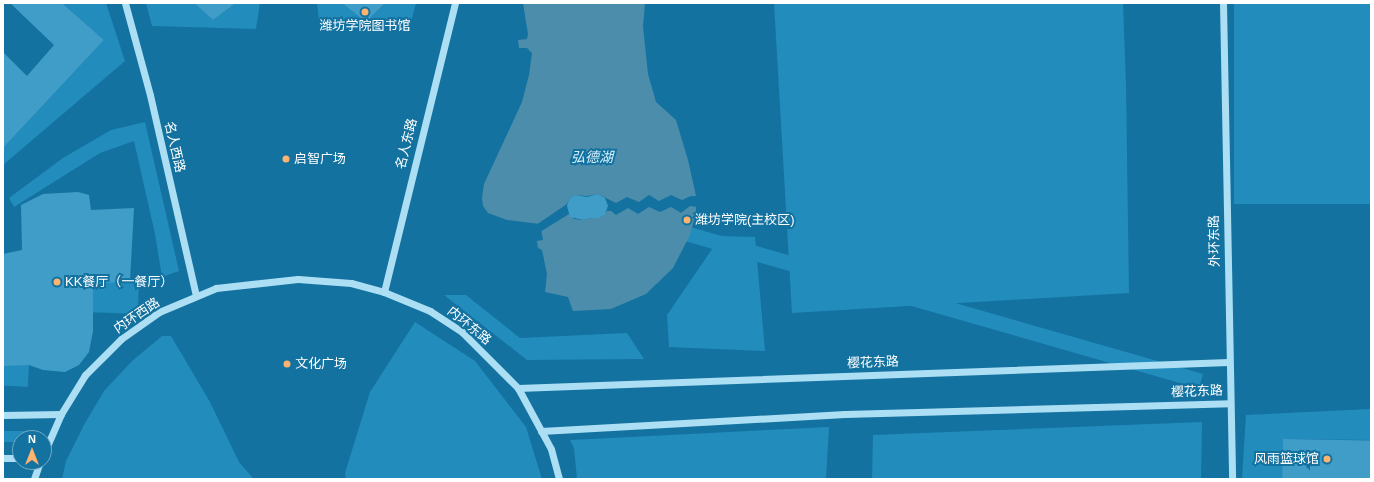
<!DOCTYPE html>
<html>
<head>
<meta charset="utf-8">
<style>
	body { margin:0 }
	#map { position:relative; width:1374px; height:482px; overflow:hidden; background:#1372a0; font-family:Arial,"Noto Sans SC",sans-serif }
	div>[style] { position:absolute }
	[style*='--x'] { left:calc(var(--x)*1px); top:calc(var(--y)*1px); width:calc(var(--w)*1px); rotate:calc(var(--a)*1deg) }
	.green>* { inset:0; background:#228cbd; transform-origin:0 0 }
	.water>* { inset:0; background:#4d8dac }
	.pier>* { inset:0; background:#1372a0 }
	.building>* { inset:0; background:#409dc8; transform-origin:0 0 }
	.minor>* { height:7px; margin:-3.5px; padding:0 3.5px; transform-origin:3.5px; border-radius:3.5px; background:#acdef4 }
	.dots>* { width:11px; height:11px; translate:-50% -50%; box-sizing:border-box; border:2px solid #1372a0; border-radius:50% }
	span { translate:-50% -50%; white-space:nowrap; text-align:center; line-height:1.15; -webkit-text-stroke:4px #1372a0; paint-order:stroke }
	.poi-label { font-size:13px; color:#fff }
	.left { translate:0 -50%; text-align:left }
	.right { translate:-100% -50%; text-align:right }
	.street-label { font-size:13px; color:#fff }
	.water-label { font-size:14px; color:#d8f1fc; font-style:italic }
	.frame { position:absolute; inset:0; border:4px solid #fff; pointer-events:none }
	.north { position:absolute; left:12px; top:430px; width:40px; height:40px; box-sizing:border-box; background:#1372a0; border:1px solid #71aac6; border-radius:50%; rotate:0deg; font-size:11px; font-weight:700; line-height:16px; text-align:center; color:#fff }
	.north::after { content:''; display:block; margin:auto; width:14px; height:18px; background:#ffb36f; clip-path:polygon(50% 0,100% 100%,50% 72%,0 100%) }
</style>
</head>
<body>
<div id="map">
	<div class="green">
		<i style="clip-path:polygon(62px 3px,106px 3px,125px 61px,3px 165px,3px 148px,104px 40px)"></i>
		<i style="clip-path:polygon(146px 3px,194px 3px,213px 20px,236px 3px,260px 3px,256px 29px,152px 26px)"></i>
		<i style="clip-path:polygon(317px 3px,342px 3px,366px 22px,385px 3px,416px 3px,410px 27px,320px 30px)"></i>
		<i style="clip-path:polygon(774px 3px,1123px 3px,1126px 85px,1129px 293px,792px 313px)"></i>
		<i style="left:1234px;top:3px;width:137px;height:201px"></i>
		<i style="clip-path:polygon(145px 122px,179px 271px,162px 277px,155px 234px,134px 141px,100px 153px,14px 207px,9px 198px,63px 158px,111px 130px)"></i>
		<i style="clip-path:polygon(721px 236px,755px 237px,765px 351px,669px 347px,667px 315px)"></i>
		<i style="left:139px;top:280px;width:34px;height:46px;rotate:92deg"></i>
		<i style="clip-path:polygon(444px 295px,466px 295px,520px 338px,627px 333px,644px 359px,527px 360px)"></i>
		<i style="clip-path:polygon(415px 322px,475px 361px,526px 427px,542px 479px,346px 479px,345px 473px,370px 392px)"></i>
		<i style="clip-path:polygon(162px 336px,171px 336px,210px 402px,239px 462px,252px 477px,252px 479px,62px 479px,66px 461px,84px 425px,104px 391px,132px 361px)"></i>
		<i style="left:29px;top:365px;width:22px;height:26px;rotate:93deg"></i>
		<i style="left:1203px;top:374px;width:15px;height:638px;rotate:106deg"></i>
		<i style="clip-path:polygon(1371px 409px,1371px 440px,1284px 439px,1283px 479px,1242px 479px,1246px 415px)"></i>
		<i style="clip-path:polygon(1202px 422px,1201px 479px,872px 479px,873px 435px)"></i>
		<i style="clip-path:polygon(829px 427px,826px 479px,577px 479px,574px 448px,570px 440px)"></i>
		<i style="clip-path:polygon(3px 431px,35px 431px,34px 438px,20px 438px,20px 442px,3px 442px)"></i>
	</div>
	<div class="water">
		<i style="clip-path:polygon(523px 3px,645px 3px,643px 26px,648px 74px,656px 102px,676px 120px,688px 160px,696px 196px,696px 213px,690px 235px,673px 268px,646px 294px,611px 309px,573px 311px,568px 297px,545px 292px,547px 274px,542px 250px,538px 248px,537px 241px,543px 240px,540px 224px,507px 220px,488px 213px,483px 206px,482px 198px,484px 184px,522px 102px,529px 75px,532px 53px,527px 48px,519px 48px,518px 40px,527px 39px,528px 34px)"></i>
	</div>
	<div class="pier">
		<i style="clip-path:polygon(598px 194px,616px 203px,627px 197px,639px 202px,649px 195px,659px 201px,671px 195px,682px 200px,691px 196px,698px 196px,698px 207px,690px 206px,681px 213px,671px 207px,660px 212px,649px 207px,638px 214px,628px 208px,616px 215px,611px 211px,607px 211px,600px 218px,590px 218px,584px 220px,574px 219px,569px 214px,540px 232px,539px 226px,536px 225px,567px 204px,569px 199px,575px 195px,587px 196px)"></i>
	</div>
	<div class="building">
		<i style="clip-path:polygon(10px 3px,62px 3px,104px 40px,3px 148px,3px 52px,27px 76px,54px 45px)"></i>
		<i style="clip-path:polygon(194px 3px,236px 3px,213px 20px)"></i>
		<i style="clip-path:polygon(342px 3px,385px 3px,366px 22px)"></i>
		<i style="clip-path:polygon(78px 192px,89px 195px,91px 210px,134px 208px,130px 281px,93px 284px,93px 331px,89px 352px,79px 365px,65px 372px,43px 370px,29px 365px,3px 366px,3px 254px,22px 250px,21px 205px,43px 194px)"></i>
		<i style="clip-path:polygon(598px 194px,605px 198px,608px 206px,605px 214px,600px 218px,590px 218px,584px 220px,570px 217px,567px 206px,569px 199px,575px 195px,587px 197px)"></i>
		<i style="left:1283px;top:439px;width:88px;height:40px;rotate:1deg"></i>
	</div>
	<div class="minor">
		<i style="--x:125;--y:3;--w:95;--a:74.8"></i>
		<i style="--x:150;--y:95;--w:206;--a:77.1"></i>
		<i style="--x:1223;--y:3;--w:476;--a:88.9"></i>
		<i style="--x:384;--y:292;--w:298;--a:-76.2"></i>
		<i style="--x:518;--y:388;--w:711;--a:-2.09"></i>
		<i style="--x:3;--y:415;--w:58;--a:-1"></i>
		<i style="--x:541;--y:431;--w:304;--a:-3.2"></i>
		<i style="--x:845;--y:414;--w:385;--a:-1.6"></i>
		<i style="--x:44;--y:453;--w:43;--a:-66.4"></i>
		<i style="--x:61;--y:414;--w:46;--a:-58.4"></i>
		<i style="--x:85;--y:375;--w:51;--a:-45"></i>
		<i style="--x:121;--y:339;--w:47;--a:-35.4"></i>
		<i style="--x:159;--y:312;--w:62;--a:-22.8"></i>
		<i style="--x:216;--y:288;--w:82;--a:-6.3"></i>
		<i style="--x:298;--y:279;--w:53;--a:4.3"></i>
		<i style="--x:351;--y:283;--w:34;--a:15"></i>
		<i style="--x:384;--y:292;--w:50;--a:22.4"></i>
		<i style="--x:430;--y:311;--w:38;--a:33"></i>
		<i style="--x:462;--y:332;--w:79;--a:45"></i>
		<i style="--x:518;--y:388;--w:69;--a:61.6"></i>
		<i style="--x:551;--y:449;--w:31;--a:75"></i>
		<i style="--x:3;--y:458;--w:17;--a:0"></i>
		<i style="--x:34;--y:479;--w:18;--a:-71"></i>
	</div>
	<div class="dots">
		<i style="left:365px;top:12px;background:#ffb36f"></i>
		<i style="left:286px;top:159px;background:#ffb36f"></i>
		<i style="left:687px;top:220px;background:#ffb36f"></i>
		<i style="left:57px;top:282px;background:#ffb36f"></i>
		<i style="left:287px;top:364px;background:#ffb36f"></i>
		<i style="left:1327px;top:459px;background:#ffb36f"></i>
	</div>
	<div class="poi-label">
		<span style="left:365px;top:26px">潍坊学院图书馆</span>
		<span class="left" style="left:294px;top:159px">启智广场</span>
		<span class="left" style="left:695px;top:220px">潍坊学院(主校区)</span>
		<span class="left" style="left:65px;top:282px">KK餐厅（一餐厅）</span>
		<span class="left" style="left:295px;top:364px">文化广场</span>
		<span class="right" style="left:1319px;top:459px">风雨篮球馆</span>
	</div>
	<div class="street-label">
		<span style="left:407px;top:144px;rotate:-76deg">名人东路</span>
		<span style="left:174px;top:147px;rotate:77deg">名人西路</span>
		<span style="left:1215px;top:241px;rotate:-91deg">外环东路</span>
		<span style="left:137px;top:316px;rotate:-34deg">内环西路</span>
		<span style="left:469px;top:326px;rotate:39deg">内环东路</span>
		<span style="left:873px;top:363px;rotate:-2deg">樱花东路</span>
		<span style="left:1197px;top:392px;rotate:-2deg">樱花东路</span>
	</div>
	<div class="water-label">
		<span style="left:592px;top:157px">弘德湖</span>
	</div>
	<div class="frame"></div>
	<div class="north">N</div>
</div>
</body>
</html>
